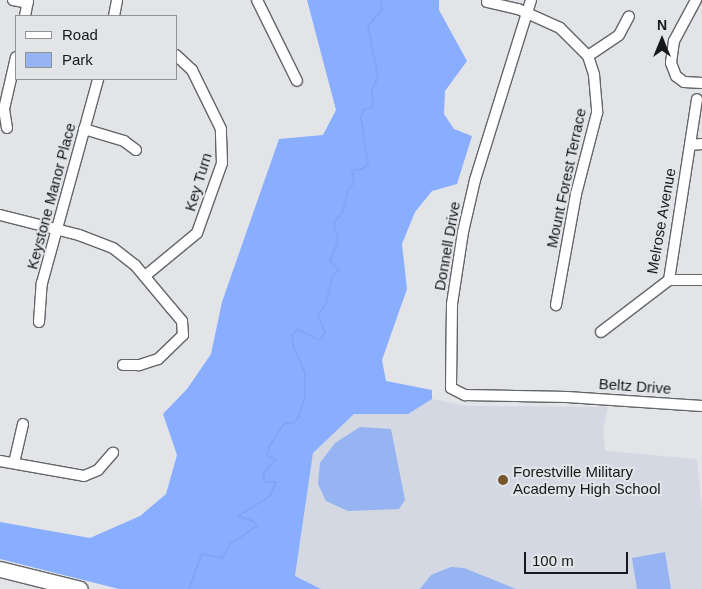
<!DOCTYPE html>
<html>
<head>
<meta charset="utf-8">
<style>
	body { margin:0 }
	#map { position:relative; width:702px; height:589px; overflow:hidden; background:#e2e4e8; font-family:Arial,sans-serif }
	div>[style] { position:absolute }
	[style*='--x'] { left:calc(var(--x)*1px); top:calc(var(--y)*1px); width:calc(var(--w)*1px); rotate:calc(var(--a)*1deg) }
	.built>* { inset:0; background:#d3d8e3 }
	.green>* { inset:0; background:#96b3f2 }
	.forest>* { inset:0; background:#89adff }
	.stream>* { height:2px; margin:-1px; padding:0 1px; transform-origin:1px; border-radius:1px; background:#81a6f7 }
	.roads { filter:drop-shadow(1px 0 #636569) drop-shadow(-1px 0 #636569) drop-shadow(0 1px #636569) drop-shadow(0 -1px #636569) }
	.minor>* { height:10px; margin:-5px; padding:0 5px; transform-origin:5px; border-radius:5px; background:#fff }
	.highway>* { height:15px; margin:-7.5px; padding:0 7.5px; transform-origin:7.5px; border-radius:7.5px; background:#fff }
	.dots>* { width:14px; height:14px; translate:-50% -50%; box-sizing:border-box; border:2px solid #e2e4e8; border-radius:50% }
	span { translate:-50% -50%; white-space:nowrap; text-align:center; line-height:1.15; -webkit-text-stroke:4px #e2e4e8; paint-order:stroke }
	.street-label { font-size:15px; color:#171819 }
	.poi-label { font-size:15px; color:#171819 }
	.left { translate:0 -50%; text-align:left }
	.legend { position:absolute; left:15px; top:15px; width:162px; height:65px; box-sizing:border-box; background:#e2e4e8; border:1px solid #919295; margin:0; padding:6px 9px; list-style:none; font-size:15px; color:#171819 }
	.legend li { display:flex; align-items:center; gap:10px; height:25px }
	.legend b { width:25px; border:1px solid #919295 }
	.north { position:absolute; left:637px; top:15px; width:50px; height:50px; -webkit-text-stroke:4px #e2e4e8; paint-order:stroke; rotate:0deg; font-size:14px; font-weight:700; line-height:20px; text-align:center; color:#171819 }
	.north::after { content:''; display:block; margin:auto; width:18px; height:22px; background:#171819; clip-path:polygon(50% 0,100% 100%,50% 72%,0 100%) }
	.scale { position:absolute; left:524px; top:552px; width:104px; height:22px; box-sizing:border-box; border:2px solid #171819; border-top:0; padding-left:6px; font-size:15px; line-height:18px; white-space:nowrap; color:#171819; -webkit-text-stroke:4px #e2e4e8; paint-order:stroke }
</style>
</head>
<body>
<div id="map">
	<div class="built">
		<i style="clip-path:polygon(432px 399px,467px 406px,608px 407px,603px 429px,605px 451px,697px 459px,702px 509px,702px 589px,321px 589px,295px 577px,313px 453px,354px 414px,408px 414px)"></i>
	</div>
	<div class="green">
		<i style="clip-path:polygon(360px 427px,391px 429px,405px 500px,399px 509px,348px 511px,326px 501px,318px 484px,320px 463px,335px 443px)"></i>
		<i style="clip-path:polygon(665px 552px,671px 589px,637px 589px,632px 558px)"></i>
		<i style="clip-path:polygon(451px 567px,464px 568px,516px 589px,420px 589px,431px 575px)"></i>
	</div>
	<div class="forest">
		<i style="clip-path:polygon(307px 0,439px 0,439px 10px,467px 61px,445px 91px,444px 114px,454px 129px,472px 136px,457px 184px,432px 191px,415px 212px,402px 244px,407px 289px,382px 360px,386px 381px,432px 390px,432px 399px,408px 414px,354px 414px,313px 453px,295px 576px,321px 589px,119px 589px,0 559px,0 522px,90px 538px,140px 516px,166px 494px,177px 455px,163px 414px,187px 389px,211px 354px,222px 302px,279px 139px,323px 135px,336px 110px)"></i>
	</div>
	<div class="stream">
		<i style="--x:189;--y:589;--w:37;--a:-70"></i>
		<i style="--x:202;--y:554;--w:20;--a:11"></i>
		<i style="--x:222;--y:558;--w:17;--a:-59"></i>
		<i style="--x:231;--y:543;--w:31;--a:-33"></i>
		<i style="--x:257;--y:526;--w:6;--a:-129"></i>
		<i style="--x:253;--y:521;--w:16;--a:-162"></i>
		<i style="--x:238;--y:516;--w:38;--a:-32"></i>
		<i style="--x:270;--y:496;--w:15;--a:-67"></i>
		<i style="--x:276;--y:482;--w:11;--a:180"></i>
		<i style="--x:265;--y:482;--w:8;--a:-104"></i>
		<i style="--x:263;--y:474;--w:19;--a:-47"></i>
		<i style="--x:276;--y:460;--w:10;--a:-156"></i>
		<i style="--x:267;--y:456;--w:9;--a:-77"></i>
		<i style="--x:269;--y:447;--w:28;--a:-58"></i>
		<i style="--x:284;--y:423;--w:10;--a:0"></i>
		<i style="--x:294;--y:423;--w:9;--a:-54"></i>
		<i style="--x:299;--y:416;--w:21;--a:-73"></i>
		<i style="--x:305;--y:396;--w:23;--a:-90"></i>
		<i style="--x:305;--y:373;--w:30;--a:-114"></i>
		<i style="--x:293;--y:346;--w:11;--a:-95"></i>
		<i style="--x:292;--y:335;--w:8;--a:-50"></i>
		<i style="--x:297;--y:329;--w:25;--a:26"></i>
		<i style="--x:320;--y:340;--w:9;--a:-54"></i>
		<i style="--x:325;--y:333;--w:19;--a:-111"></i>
		<i style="--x:318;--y:315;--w:14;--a:-54"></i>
		<i style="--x:326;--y:304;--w:27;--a:-77"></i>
		<i style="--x:332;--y:278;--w:11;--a:-52"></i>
		<i style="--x:339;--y:269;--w:12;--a:-138"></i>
		<i style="--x:330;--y:261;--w:22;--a:-68"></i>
		<i style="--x:338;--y:241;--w:18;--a:-103"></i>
		<i style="--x:334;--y:223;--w:15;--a:-53"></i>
		<i style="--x:343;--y:211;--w:22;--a:-77"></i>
		<i style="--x:348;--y:190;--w:9;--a:-49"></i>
		<i style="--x:354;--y:183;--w:13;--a:-99"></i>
		<i style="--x:352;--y:170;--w:10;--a:-6"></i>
		<i style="--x:362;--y:169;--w:8;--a:-40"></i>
		<i style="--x:368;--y:164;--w:47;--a:-98.7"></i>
		<i style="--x:361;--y:118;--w:8;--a:-76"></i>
		<i style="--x:363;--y:110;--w:10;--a:-17"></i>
		<i style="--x:373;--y:107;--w:17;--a:-93"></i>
		<i style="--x:372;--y:90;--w:14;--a:-65"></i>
		<i style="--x:378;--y:77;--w:52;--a:-101.1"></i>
		<i style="--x:368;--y:26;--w:21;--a:-49"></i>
		<i style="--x:382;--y:10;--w:10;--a:-96"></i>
	</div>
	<div class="roads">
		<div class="minor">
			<i style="--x:13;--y:0;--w:15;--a:11"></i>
			<i style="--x:257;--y:0;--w:90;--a:63.7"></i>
			<i style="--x:531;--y:0;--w:189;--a:107.3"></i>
			<i style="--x:475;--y:180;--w:53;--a:103"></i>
			<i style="--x:463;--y:232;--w:73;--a:98.7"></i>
			<i style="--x:452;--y:304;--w:84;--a:90.7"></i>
			<i style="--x:451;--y:388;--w:16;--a:27"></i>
			<i style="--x:465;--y:395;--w:102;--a:1.1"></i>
			<i style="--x:567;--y:397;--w:135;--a:3.8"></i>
			<i style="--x:696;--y:0;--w:47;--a:118.2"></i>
			<i style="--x:674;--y:41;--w:22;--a:98"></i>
			<i style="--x:671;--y:63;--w:14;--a:69"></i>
			<i style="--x:676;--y:76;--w:10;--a:37"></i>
			<i style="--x:684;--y:82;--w:18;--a:3"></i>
			<i style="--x:487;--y:2;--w:32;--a:13"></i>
			<i style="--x:518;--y:9;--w:46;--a:24.3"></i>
			<i style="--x:560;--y:28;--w:40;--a:45"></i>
			<i style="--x:588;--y:56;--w:20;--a:72"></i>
			<i style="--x:594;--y:75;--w:38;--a:85"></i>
			<i style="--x:597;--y:113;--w:84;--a:104.5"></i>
			<i style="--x:576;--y:194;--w:113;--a:100.2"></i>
			<i style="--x:25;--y:16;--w:16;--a:-79"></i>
			<i style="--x:114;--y:16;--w:16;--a:-79"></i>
			<i style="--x:588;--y:56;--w:37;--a:-34"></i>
			<i style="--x:619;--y:35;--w:21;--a:-62"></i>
			<i style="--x:7;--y:128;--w:19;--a:-99"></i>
			<i style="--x:4;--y:109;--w:53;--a:-77"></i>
			<i style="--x:84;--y:129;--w:42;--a:16.7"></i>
			<i style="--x:124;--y:141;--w:15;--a:37"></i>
			<i style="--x:690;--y:145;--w:12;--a:-5"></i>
			<i style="--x:0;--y:215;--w:81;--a:14.2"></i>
			<i style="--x:79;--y:235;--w:36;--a:21"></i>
			<i style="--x:113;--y:248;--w:28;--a:38"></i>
			<i style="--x:135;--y:265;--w:56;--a:50.1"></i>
			<i style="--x:171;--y:308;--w:17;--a:50"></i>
			<i style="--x:182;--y:321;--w:14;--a:86"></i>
			<i style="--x:183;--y:335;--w:35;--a:136"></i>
			<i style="--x:158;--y:359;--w:20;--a:162"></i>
			<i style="--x:139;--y:365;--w:16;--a:180"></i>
			<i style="--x:145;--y:276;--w:67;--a:-39.6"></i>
			<i style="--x:197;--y:233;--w:74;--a:-70.3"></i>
			<i style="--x:222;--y:163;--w:34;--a:-92"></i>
			<i style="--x:221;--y:129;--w:66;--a:-116.2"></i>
			<i style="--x:192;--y:70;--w:22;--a:-137"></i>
			<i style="--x:669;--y:280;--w:183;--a:-81.2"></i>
			<i style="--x:669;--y:280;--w:33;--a:0"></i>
			<i style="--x:39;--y:322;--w:39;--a:-86"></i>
			<i style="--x:42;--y:283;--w:212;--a:-74.6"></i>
			<i style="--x:601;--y:332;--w:86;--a:-37.4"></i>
			<i style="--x:0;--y:461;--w:85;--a:10.1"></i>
			<i style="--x:84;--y:476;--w:15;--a:-23"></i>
			<i style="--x:98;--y:470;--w:23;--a:-49"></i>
			<i style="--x:14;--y:463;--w:40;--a:-77"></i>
		</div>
		<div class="highway">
			<i style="--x:0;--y:569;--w:82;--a:14"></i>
		</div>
	</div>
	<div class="dots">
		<i style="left:503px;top:480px;background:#75552b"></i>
	</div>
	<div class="street-label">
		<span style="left:566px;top:178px;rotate:-78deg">Mount Forest Terrace</span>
		<span style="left:198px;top:182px;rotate:-73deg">Key Turn</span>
		<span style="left:51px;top:196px;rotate:-75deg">Keystone Manor Place</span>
		<span style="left:661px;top:221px;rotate:-80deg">Melrose Avenue</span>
		<span style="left:447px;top:246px;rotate:-80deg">Donnell Drive</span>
		<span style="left:635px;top:386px;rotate:4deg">Beltz Drive</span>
	</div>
	<div class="poi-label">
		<span class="left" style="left:513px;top:480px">Forestville Military<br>Academy High School</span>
	</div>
	<ul class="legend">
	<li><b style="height:6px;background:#fff"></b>Road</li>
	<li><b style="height:14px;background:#96b3f2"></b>Park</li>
	</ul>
	<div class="north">N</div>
	<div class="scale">100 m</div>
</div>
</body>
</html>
